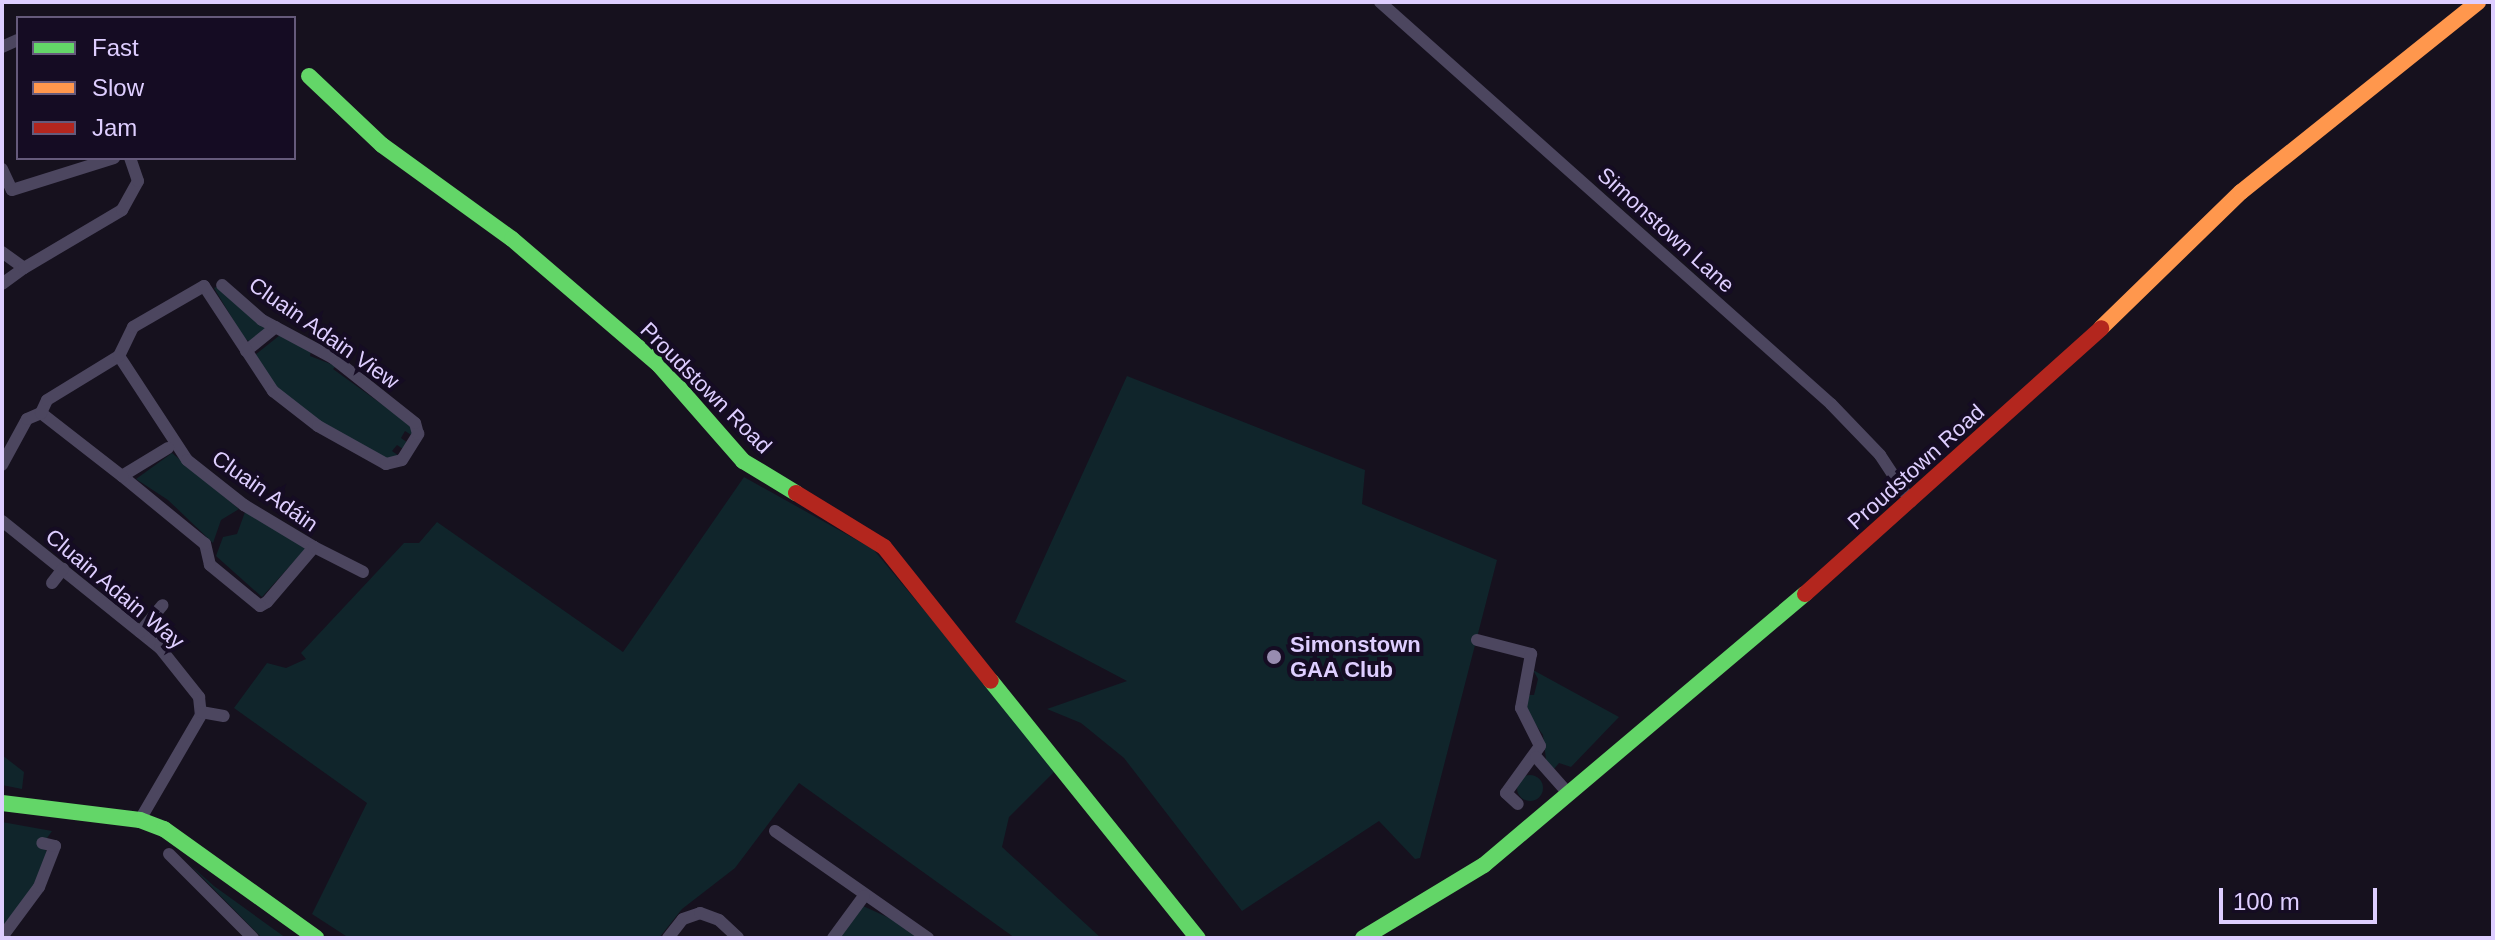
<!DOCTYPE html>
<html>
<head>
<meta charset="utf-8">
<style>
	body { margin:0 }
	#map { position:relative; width:2495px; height:940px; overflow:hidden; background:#16111e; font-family:Helvetica,sans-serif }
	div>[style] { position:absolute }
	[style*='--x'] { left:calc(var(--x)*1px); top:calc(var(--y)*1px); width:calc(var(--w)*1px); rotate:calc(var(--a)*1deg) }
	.green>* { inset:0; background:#10252b }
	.round { border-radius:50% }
	.street>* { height:12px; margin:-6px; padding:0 6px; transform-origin:6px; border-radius:6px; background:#4c465f }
	.fast>* { height:16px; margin:-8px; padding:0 8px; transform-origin:8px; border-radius:8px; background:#63d668 }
	.slow>* { height:16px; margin:-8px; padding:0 8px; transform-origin:8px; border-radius:8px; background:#ff974d }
	.jam>* { height:16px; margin:-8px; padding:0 8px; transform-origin:8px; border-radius:8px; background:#b3261e }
	.dots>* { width:22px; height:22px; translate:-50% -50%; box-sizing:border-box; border:4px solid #150c23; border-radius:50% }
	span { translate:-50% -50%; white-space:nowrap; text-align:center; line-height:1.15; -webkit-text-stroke:8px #150c23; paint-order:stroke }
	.street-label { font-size:22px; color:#deceff }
	.poi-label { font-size:22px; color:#deceff; font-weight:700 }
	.left { translate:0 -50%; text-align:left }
	.frame { position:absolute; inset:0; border:4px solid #deceff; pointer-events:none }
	.legend { position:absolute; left:16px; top:16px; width:280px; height:144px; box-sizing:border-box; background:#150c23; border:2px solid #655a7b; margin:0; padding:10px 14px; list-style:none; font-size:24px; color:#deceff }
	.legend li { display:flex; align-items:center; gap:16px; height:40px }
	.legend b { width:40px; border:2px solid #655a7b }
	.scale { position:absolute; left:2219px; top:888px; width:158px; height:36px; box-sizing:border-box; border:4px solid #deceff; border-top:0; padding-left:10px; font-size:24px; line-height:28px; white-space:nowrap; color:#deceff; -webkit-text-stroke:6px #150c23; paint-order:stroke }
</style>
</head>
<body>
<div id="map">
	<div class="green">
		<i style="clip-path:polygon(214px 288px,216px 287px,266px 329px,250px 342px,244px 338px)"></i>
		<i style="clip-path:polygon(280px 335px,311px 351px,310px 356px,336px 366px,333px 369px,412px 426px,413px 436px,405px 431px,401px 438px,408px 443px,403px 449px,397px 445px,392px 451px,399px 456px,388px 459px,313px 417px,273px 385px,255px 355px)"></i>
		<i style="clip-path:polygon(1127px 376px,1365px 470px,1362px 504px,1497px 560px,1420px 858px,1415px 859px,1379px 821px,1242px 911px,1124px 758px,1081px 723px,1047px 709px,1127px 681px,1015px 622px)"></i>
		<i style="clip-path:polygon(172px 453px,239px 509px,221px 520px,213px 543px,168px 500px,136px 479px)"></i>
		<i style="clip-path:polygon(744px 477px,873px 549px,1057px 769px,1009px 817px,1002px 847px,1101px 938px,1015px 938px,799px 783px,735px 868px,682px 909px,659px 938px,349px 938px,312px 914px,367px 803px,234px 708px,267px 663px,286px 668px,306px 659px,301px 653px,404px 543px,419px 543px,437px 522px,623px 652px)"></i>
		<i style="clip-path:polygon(245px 512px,306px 548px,262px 597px,216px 556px,223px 537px,237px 534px)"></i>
		<i style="clip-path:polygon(1533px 670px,1619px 717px,1571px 767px,1559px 763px,1554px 769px,1546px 760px,1543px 735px,1527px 712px,1526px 695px,1534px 695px,1538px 679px)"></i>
		<i style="clip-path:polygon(2px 755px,24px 772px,22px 789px,2px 785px)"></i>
		<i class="round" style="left:1517px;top:775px;width:26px;height:26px"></i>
		<i style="clip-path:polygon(2px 822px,52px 831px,42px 845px,47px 852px,34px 886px,2px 931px)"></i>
		<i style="clip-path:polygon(189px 864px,214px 886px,286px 938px,262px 938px)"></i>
		<i style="clip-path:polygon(863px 906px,896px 921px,922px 938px,839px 938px)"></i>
	</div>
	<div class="street">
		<i style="--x:1380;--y:2;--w:604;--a:41.71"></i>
		<i style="--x:1831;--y:404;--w:71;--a:46.1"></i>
		<i style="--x:1880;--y:455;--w:56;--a:56.6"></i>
		<i style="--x:2;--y:47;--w:17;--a:-24"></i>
		<i style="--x:2;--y:169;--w:23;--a:65"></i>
		<i style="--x:12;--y:190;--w:107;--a:-17.4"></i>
		<i style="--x:2;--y:252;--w:27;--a:36"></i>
		<i style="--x:24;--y:268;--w:27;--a:144"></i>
		<i style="--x:24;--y:268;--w:114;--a:-30.6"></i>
		<i style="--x:122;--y:210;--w:33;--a:-61"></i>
		<i style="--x:138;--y:181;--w:24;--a:-109"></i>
		<i style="--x:246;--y:351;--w:38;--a:-39"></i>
		<i style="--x:119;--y:356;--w:124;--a:56.8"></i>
		<i style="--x:187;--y:460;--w:73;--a:38.3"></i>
		<i style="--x:244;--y:505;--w:82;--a:31"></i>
		<i style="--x:314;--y:547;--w:72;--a:130.5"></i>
		<i style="--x:267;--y:602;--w:8;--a:150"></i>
		<i style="--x:260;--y:606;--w:65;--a:-140.6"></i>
		<i style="--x:210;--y:565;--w:22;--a:-103"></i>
		<i style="--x:205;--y:544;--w:107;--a:-140.7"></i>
		<i style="--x:122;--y:476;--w:54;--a:-31.3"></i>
		<i style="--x:41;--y:413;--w:103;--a:37.9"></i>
		<i style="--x:2;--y:465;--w:52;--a:-61.5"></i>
		<i style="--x:27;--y:419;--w:15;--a:-23"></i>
		<i style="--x:41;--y:413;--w:14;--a:-65"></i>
		<i style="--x:47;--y:400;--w:84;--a:-31.4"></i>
		<i style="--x:119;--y:356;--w:32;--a:-64"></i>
		<i style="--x:133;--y:327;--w:82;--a:-30"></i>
		<i style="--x:204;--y:286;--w:126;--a:56.7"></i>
		<i style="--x:273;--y:391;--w:57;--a:37.9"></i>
		<i style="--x:318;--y:426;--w:78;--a:29.2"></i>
		<i style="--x:386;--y:464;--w:16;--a:-14"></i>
		<i style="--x:402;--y:460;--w:31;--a:-58"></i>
		<i style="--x:418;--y:434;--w:11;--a:-105"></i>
		<i style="--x:415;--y:423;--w:105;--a:-141.6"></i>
		<i style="--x:333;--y:358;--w:81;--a:-151.8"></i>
		<i style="--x:262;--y:320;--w:53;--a:-138.8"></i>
		<i style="--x:2;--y:521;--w:203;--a:38.8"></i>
		<i style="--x:160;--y:648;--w:63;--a:51.5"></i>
		<i style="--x:199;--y:697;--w:18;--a:84"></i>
		<i style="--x:201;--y:715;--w:121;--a:120.2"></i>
		<i style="--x:314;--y:547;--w:55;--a:27"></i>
		<i style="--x:52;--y:583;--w:18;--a:-52"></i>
		<i style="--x:140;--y:632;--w:35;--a:-50"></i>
		<i style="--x:1477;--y:640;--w:56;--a:14.5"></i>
		<i style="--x:1531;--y:654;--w:55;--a:100.5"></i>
		<i style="--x:1521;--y:708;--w:42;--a:63.4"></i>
		<i style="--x:1540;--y:746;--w:58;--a:125.9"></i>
		<i style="--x:1506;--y:793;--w:16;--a:43"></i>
		<i style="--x:201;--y:712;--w:23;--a:10"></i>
		<i style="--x:1536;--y:757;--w:48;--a:48.4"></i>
		<i style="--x:775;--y:831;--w:187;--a:35"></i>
		<i style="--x:169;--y:854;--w:119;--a:45"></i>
		<i style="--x:2;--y:937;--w:62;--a:-53.5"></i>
		<i style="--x:39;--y:887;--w:44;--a:-68.7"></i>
		<i style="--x:55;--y:846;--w:13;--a:-167"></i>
		<i style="--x:668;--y:938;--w:24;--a:-52"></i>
		<i style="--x:683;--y:919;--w:18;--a:-19"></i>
		<i style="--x:700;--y:913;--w:20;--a:20"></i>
		<i style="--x:719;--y:920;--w:26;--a:43"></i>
		<i style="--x:833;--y:938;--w:52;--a:-53.6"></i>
	</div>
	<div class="fast">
		<i style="--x:309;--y:76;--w:100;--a:43.4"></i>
		<i style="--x:382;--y:145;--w:160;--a:35.9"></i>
		<i style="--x:512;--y:239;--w:194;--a:40.6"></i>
		<i style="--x:659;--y:365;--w:128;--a:48.8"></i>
		<i style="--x:743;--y:461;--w:62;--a:31.1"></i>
		<i style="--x:991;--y:681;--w:330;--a:51.2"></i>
		<i style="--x:2;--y:803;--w:139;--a:7"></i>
		<i style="--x:140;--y:820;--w:26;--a:21"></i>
		<i style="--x:164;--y:829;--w:187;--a:35.6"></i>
		<i style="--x:1363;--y:938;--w:141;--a:-31.1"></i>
		<i style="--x:1484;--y:865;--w:420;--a:-40.2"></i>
	</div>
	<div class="slow">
		<i style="--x:2101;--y:328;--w:195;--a:-44.2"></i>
		<i style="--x:2241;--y:192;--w:304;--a:-38.7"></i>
	</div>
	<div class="jam">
		<i style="--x:796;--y:493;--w:103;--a:31.5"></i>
		<i style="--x:884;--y:547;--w:171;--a:51.4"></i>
		<i style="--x:1805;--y:594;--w:398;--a:-41.9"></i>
	</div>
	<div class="dots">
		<i style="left:1274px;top:657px;background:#988cb0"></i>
	</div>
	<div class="street-label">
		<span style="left:1666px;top:230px;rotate:42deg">Simonstown Lane</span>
		<span style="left:324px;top:333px;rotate:35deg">Cluain Adain View</span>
		<span style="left:706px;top:388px;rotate:45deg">Proudstown Road</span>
		<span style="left:1916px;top:467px;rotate:-42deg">Proudstown Road</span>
		<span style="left:265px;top:491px;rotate:35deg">Cluain Adáin</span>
		<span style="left:115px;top:589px;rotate:40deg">Cluain Adain Way</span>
	</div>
	<div class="poi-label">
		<span class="left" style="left:1290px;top:657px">Simonstown<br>GAA Club</span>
	</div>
	<div class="frame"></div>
	<ul class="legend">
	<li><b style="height:10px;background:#63d668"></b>Fast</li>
	<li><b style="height:10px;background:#ff974d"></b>Slow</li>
	<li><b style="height:10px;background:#b3261e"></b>Jam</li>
	</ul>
	<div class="scale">100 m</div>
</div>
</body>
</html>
